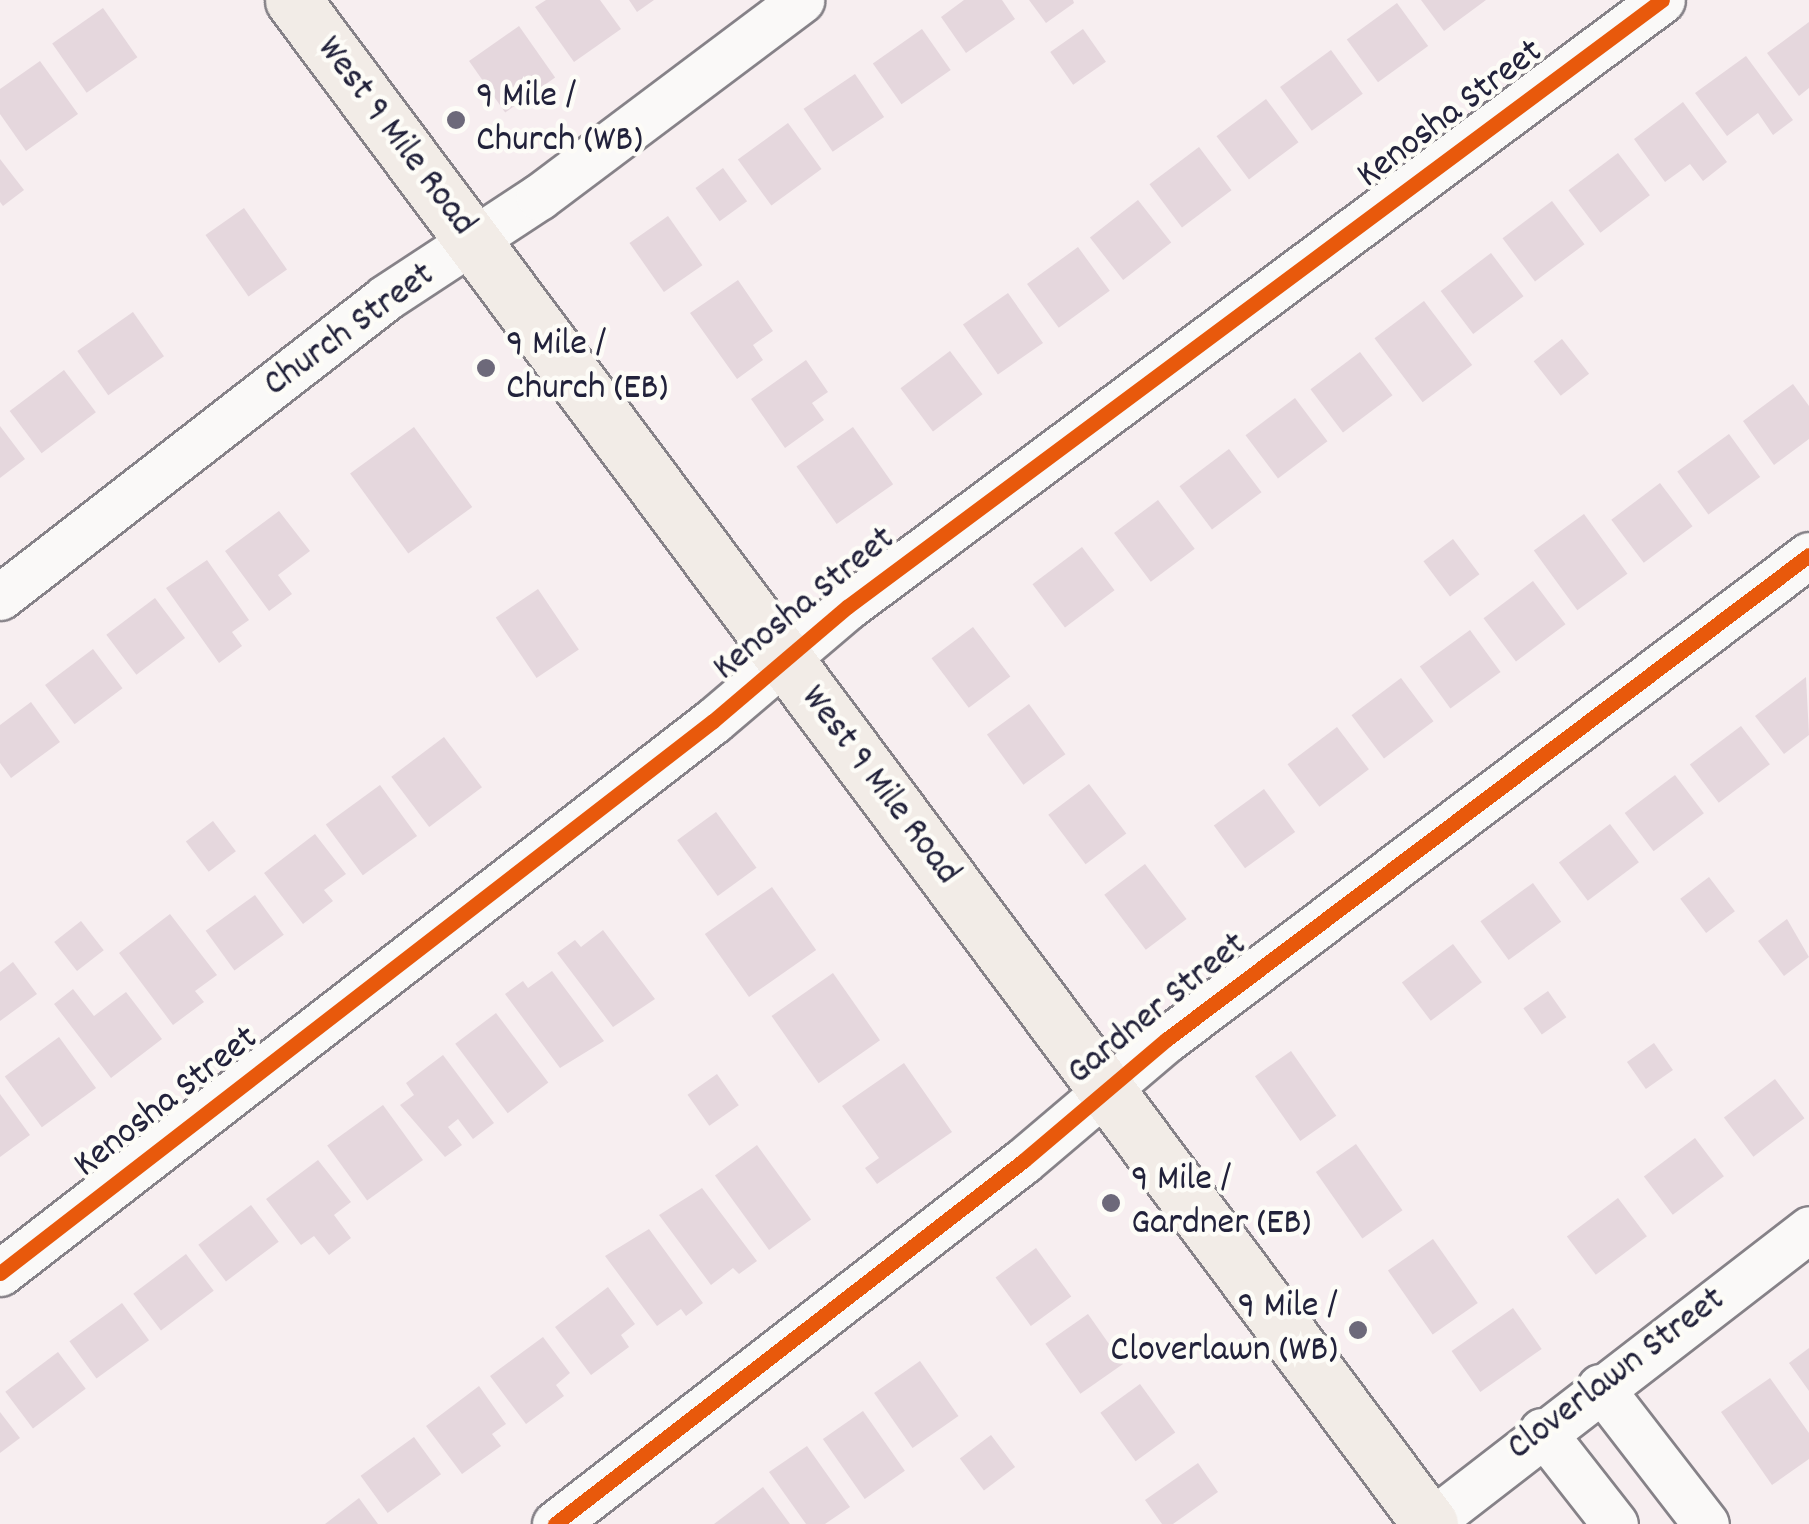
<!DOCTYPE html>
<html>
<head>
<meta charset="utf-8">
<style>
	body { margin:0 }
	#map { position:relative; width:1809px; height:1524px; overflow:hidden; background:#f7eef0; font-family:Dekko,sans-serif }
	div>[style] { position:absolute }
	[style*='--x'] { left:calc(var(--x)*1px); top:calc(var(--y)*1px); width:calc(var(--w)*1px); rotate:calc(var(--a)*1deg) }
	.building>* { inset:0; background:#e5d7dd; transform-origin:0 0 }
	.roads { filter:drop-shadow(2px 0 #868288) drop-shadow(-2px 0 #868288) drop-shadow(0 2px #868288) drop-shadow(0 -2px #868288) }
	.minor>* { height:45px; margin:-22.5px; padding:0 22.5px; transform-origin:22.5px; border-radius:22.5px; background:#faf9f8 }
	.major>* { height:55px; margin:-27.5px; padding:0 27.5px; transform-origin:27.5px; border-radius:27.5px; background:#f2ece7 }
	.cycleway>* { height:15px; margin:-7.5px; padding:0 7.5px; transform-origin:7.5px; border-radius:7.5px; background:#e8590c }
	.dots>* { width:28px; height:28px; translate:-50% -50%; box-sizing:border-box; border:5px solid #fdfcf7; border-radius:50% }
	span { translate:-50% -50%; white-space:nowrap; text-align:center; line-height:1.15; -webkit-text-stroke:9px #fdfcf7; paint-order:stroke }
	.poi-label { font-size:38px; color:#22223b }
	.left { translate:0 -50%; text-align:left }
	.right { translate:-100% -50%; text-align:right }
	.street-label { font-size:38px; color:#22223b }
</style>
</head>
<body>
<div id="map">
	<div class="building">
		<i style="clip-path:polygon(546px 0,600px 0,621px 29px,574px 62px,535px 7px)"></i>
		<i style="clip-path:polygon(629px 0,654px 0,637px 12px)"></i>
		<i style="clip-path:polygon(964px 0,1002px 0,1015px 19px,966px 53px,941px 17px)"></i>
		<i style="clip-path:polygon(1029px 0,1073px 0,1074px 3px,1046px 23px)"></i>
		<i style="clip-path:polygon(1421px 0,1486px 0,1444px 31px)"></i>
		<i style="left:1397px;top:3px;width:53px;height:62px;rotate:54deg"></i>
		<i style="left:103px;top:8px;width:60px;height:62px;rotate:55deg"></i>
		<i style="clip-path:polygon(1809px 22px,1809px 88px,1799px 96px,1767px 53px)"></i>
		<i style="left:519px;top:26px;width:63px;height:61px;rotate:55deg"></i>
		<i style="left:922px;top:29px;width:50px;height:60px;rotate:55deg"></i>
		<i style="left:1083px;top:29px;width:40px;height:40px;rotate:55deg"></i>
		<i style="left:1331px;top:50px;width:54px;height:63px;rotate:54deg"></i>
		<i style="clip-path:polygon(1746px 56px,1793px 120px,1773px 135px,1758px 113px,1727px 136px,1695px 93px)"></i>
		<i style="clip-path:polygon(40px 61px,78px 114px,26px 151px,0 114px,0 89px)"></i>
		<i style="left:855px;top:74px;width:52px;height:62px;rotate:56deg"></i>
		<i style="left:1266px;top:99px;width:54px;height:62px;rotate:53deg"></i>
		<i style="clip-path:polygon(1683px 102px,1727px 162px,1703px 181px,1690px 164px,1665px 182px,1634px 139px)"></i>
		<i style="left:788px;top:123px;width:57px;height:62px;rotate:54deg"></i>
		<i style="left:1199px;top:147px;width:54px;height:62px;rotate:53deg"></i>
		<i style="left:1618px;top:153px;width:53px;height:62px;rotate:53deg"></i>
		<i style="clip-path:polygon(0 159px,24px 190px,3px 206px,0 202px)"></i>
		<i style="left:723px;top:168px;width:41px;height:34px;rotate:54deg"></i>
		<i style="left:1138px;top:200px;width:54px;height:61px;rotate:52deg"></i>
		<i style="left:1552px;top:201px;width:54px;height:62px;rotate:53deg"></i>
		<i style="left:244px;top:208px;width:75px;height:47px;rotate:55deg"></i>
		<i style="left:668px;top:216px;width:60px;height:47px;rotate:55deg"></i>
		<i style="left:1078px;top:247px;width:54px;height:63px;rotate:54deg"></i>
		<i style="left:1491px;top:253px;width:54px;height:63px;rotate:53deg"></i>
		<i style="clip-path:polygon(738px 280px,773px 331px,753px 345px,763px 360px,737px 379px,690px 313px)"></i>
		<i style="left:1008px;top:293px;width:61px;height:55px;rotate:55deg"></i>
		<i style="left:1424px;top:301px;width:80px;height:62px;rotate:53deg"></i>
		<i style="left:133px;top:312px;width:54px;height:68px;rotate:55deg"></i>
		<i style="left:1562px;top:339px;width:44px;height:36px;rotate:52deg"></i>
		<i style="left:950px;top:351px;width:54px;height:62px;rotate:53deg"></i>
		<i style="left:1360px;top:352px;width:54px;height:62px;rotate:53deg"></i>
		<i style="clip-path:polygon(806px 360px,828px 392px,812px 403px,824px 420px,785px 448px,751px 399px)"></i>
		<i style="left:64px;top:370px;width:53px;height:68px;rotate:53deg"></i>
		<i style="clip-path:polygon(1793px 384px,1809px 406px,1809px 439px,1774px 465px,1743px 421px)"></i>
		<i style="left:1295px;top:398px;width:54px;height:62px;rotate:53deg"></i>
		<i style="clip-path:polygon(0 426px,25px 459px,0 478px)"></i>
		<i style="left:414px;top:427px;width:99px;height:79px;rotate:54deg"></i>
		<i style="left:853px;top:427px;width:70px;height:69px;rotate:55deg"></i>
		<i style="left:1729px;top:434px;width:53px;height:64px;rotate:54deg"></i>
		<i style="left:1229px;top:449px;width:54px;height:62px;rotate:53deg"></i>
		<i style="left:1660px;top:483px;width:54px;height:61px;rotate:53deg"></i>
		<i style="left:1158px;top:500px;width:61px;height:55px;rotate:53deg"></i>
		<i style="clip-path:polygon(279px 511px,310px 551px,278px 575px,292px 594px,269px 611px,225px 551px)"></i>
		<i style="left:1584px;top:514px;width:74px;height:62px;rotate:54deg"></i>
		<i style="left:1453px;top:539px;width:44px;height:37px;rotate:53deg"></i>
		<i style="left:1082px;top:547px;width:54px;height:62px;rotate:53deg"></i>
		<i style="clip-path:polygon(207px 560px,249px 620px,232px 632px,242px 646px,219px 663px,166px 588px)"></i>
		<i style="left:1533px;top:581px;width:54px;height:62px;rotate:53deg"></i>
		<i style="left:538px;top:589px;width:73px;height:51px;rotate:56deg"></i>
		<i style="left:155px;top:598px;width:50px;height:61px;rotate:53deg"></i>
		<i style="left:973px;top:627px;width:62px;height:52px;rotate:53deg"></i>
		<i style="left:1470px;top:630px;width:52px;height:62px;rotate:54deg"></i>
		<i style="left:93px;top:649px;width:49px;height:60px;rotate:53deg"></i>
		<i style="clip-path:polygon(1806px 677px,1809px 735px,1784px 754px,1755px 716px)"></i>
		<i style="left:1401px;top:678px;width:54px;height:62px;rotate:53deg"></i>
		<i style="clip-path:polygon(31px 702px,60px 742px,11px 778px,0 763px,0 725px)"></i>
		<i style="left:1029px;top:704px;width:62px;height:52px;rotate:54deg"></i>
		<i style="left:1741px;top:726px;width:48px;height:64px;rotate:53deg"></i>
		<i style="left:1337px;top:727px;width:53px;height:62px;rotate:53deg"></i>
		<i style="left:444px;top:737px;width:63px;height:66px;rotate:53deg"></i>
		<i style="left:1675px;top:775px;width:48px;height:63px;rotate:53deg"></i>
		<i style="left:1089px;top:784px;width:62px;height:51px;rotate:53deg"></i>
		<i style="left:380px;top:785px;width:63px;height:67px;rotate:54deg"></i>
		<i style="left:1264px;top:789px;width:53px;height:62px;rotate:54deg"></i>
		<i style="left:716px;top:812px;width:69px;height:48px;rotate:54deg"></i>
		<i style="left:213px;top:821px;width:38px;height:34px;rotate:53deg"></i>
		<i style="left:1610px;top:824px;width:48px;height:64px;rotate:53deg"></i>
		<i style="clip-path:polygon(315px 834px,346px 874px,324px 890px,333px 901px,303px 924px,264px 873px)"></i>
		<i style="left:1145px;top:864px;width:69px;height:51px;rotate:53deg"></i>
		<i style="left:1709px;top:877px;width:43px;height:36px;rotate:53deg"></i>
		<i style="left:1533px;top:883px;width:48px;height:65px;rotate:54deg"></i>
		<i style="left:772px;top:887px;width:77px;height:82px;rotate:55deg"></i>
		<i style="left:255px;top:895px;width:49px;height:61px;rotate:54deg"></i>
		<i style="clip-path:polygon(170px 914px,217px 975px,195px 991px,204px 1002px,173px 1025px,119px 953px)"></i>
		<i style="clip-path:polygon(1787px 919px,1809px 957px,1784px 976px,1758px 941px)"></i>
		<i style="left:81px;top:921px;width:37px;height:34px;rotate:52deg"></i>
		<i style="clip-path:polygon(603px 930px,655px 999px,613px 1027px,557px 953px,575px 940px,581px 947px)"></i>
		<i style="left:1453px;top:944px;width:48px;height:64px;rotate:53deg"></i>
		<i style="clip-path:polygon(13px 962px,37px 994px,0 1021px,0 972px)"></i>
		<i style="clip-path:polygon(552px 971px,604px 1041px,560px 1068px,505px 994px,523px 981px,528px 988px)"></i>
		<i style="left:833px;top:973px;width:82px;height:75px;rotate:55deg"></i>
		<i style="clip-path:polygon(73px 989px,94px 1016px,126px 992px,162px 1039px,111px 1078px,54px 1004px)"></i>
		<i style="left:1548px;top:991px;width:32px;height:30px;rotate:55deg"></i>
		<i style="left:496px;top:1013px;width:87px;height:51px;rotate:53deg"></i>
		<i style="left:59px;top:1037px;width:63px;height:67px;rotate:54deg"></i>
		<i style="left:1654px;top:1043px;width:33px;height:33px;rotate:55deg"></i>
		<i style="left:1291px;top:1051px;width:79px;height:44px;rotate:55deg"></i>
		<i style="clip-path:polygon(443px 1055px,494px 1123px,473px 1139px,458px 1119px,448px 1127px,462px 1145px,445px 1157px,400px 1105px,414px 1095px,406px 1083px)"></i>
		<i style="clip-path:polygon(904px 1063px,952px 1132px,877px 1184px,865px 1168px,879px 1158px,842px 1106px)"></i>
		<i style="left:717px;top:1074px;width:38px;height:36px;rotate:55deg"></i>
		<i style="left:1775px;top:1079px;width:49px;height:64px;rotate:53deg"></i>
		<i style="clip-path:polygon(0 1094px,30px 1135px,0 1157px)"></i>
		<i style="left:383px;top:1105px;width:68px;height:69px;rotate:54deg"></i>
		<i style="left:1695px;top:1138px;width:48px;height:64px;rotate:53deg"></i>
		<i style="left:1356px;top:1144px;width:81px;height:49px;rotate:55deg"></i>
		<i style="left:757px;top:1145px;width:92px;height:52px;rotate:54deg"></i>
		<i style="clip-path:polygon(318px 1160px,351px 1202px,334px 1215px,351px 1238px,329px 1255px,314px 1236px,301px 1245px,266px 1199px)"></i>
		<i style="clip-path:polygon(702px 1188px,757px 1261px,739px 1274px,733px 1268px,711px 1285px,659px 1215px)"></i>
		<i style="left:1618px;top:1198px;width:48px;height:64px;rotate:53deg"></i>
		<i style="left:251px;top:1205px;width:46px;height:66px;rotate:53deg"></i>
		<i style="clip-path:polygon(649px 1229px,703px 1303px,686px 1316px,681px 1309px,657px 1326px,605px 1256px)"></i>
		<i style="left:1433px;top:1239px;width:78px;height:55px;rotate:55deg"></i>
		<i style="left:1036px;top:1248px;width:60px;height:50px;rotate:54deg"></i>
		<i style="left:186px;top:1254px;width:46px;height:66px;rotate:53deg"></i>
		<i style="clip-path:polygon(608px 1287px,635px 1324px,621px 1335px,629px 1347px,591px 1375px,555px 1327px)"></i>
		<i style="left:122px;top:1303px;width:46px;height:65px;rotate:54deg"></i>
		<i style="left:1513px;top:1308px;width:50px;height:75px;rotate:55deg"></i>
		<i style="left:1088px;top:1314px;width:61px;height:52px;rotate:55deg"></i>
		<i style="clip-path:polygon(543px 1337px,570px 1373px,556px 1385px,564px 1396px,526px 1424px,490px 1376px)"></i>
		<i style="clip-path:polygon(1809px 1348px,1809px 1391px,1789px 1363px)"></i>
		<i style="left:58px;top:1352px;width:46px;height:66px;rotate:53deg"></i>
		<i style="left:920px;top:1361px;width:67px;height:56px;rotate:55deg"></i>
		<i style="clip-path:polygon(1770px 1378px,1809px 1433px,1809px 1459px,1772px 1485px,1721px 1412px)"></i>
		<i style="left:1140px;top:1384px;width:60px;height:49px;rotate:54deg"></i>
		<i style="clip-path:polygon(479px 1386px,506px 1424px,492px 1434px,501px 1446px,462px 1474px,426px 1426px)"></i>
		<i style="left:863px;top:1411px;width:73px;height:49px;rotate:55deg"></i>
		<i style="clip-path:polygon(0 1412px,20px 1438px,0 1453px)"></i>
		<i style="left:991px;top:1435px;width:40px;height:39px;rotate:53deg"></i>
		<i style="left:414px;top:1437px;width:46px;height:66px;rotate:54deg"></i>
		<i style="clip-path:polygon(807px 1446px,850px 1507px,825px 1524px,806px 1524px,769px 1472px)"></i>
		<i style="clip-path:polygon(1198px 1463px,1218px 1492px,1173px 1524px,1162px 1524px,1145px 1500px)"></i>
		<i style="clip-path:polygon(763px 1487px,790px 1524px,714px 1524px)"></i>
		<i style="clip-path:polygon(359px 1498px,378px 1524px,325px 1524px)"></i>
	</div>
	<div class="roads">
		<div class="minor">
			<i style="--x:0;--y:597;--w:487;--a:-37.8"></i>
			<i style="--x:385;--y:298;--w:184;--a:-33.3"></i>
			<i style="--x:539;--y:197;--w:328;--a:-36.9"></i>
			<i style="--x:0;--y:1273;--w:902;--a:-37.75"></i>
			<i style="--x:713;--y:721;--w:176;--a:-40.4"></i>
			<i style="--x:847;--y:607;--w:1016;--a:-36.68"></i>
			<i style="--x:1600;--y:1387;--w:173;--a:52.3"></i>
			<i style="--x:1542;--y:1431;--w:118;--a:51.9"></i>
			<i style="--x:555;--y:1524;--w:592;--a:-37.8"></i>
			<i style="--x:1023;--y:1161;--w:189;--a:-40.3"></i>
			<i style="--x:1167;--y:1039;--w:804;--a:-37.01"></i>
			<i style="--x:1428;--y:1524;--w:482;--a:-37.7"></i>
		</div>
		<div class="major">
			<i style="--x:293;--y:0;--w:1901;--a:53.27"></i>
		</div>
	</div>
	<div class="cycleway">
		<i style="--x:0;--y:1273;--w:902;--a:-37.75"></i>
		<i style="--x:713;--y:721;--w:176;--a:-40.4"></i>
		<i style="--x:847;--y:607;--w:1016;--a:-36.68"></i>
		<i style="--x:555;--y:1524;--w:592;--a:-37.8"></i>
		<i style="--x:1023;--y:1161;--w:189;--a:-40.3"></i>
		<i style="--x:1167;--y:1039;--w:804;--a:-37.01"></i>
	</div>
	<div class="dots">
		<i style="left:456px;top:120px;background:#6d697a"></i>
		<i style="left:486px;top:368px;background:#6d697a"></i>
		<i style="left:1111px;top:1203px;background:#6d697a"></i>
		<i style="left:1358px;top:1330px;background:#6d697a"></i>
	</div>
	<div class="poi-label">
		<span class="left" style="left:476px;top:120px">9 Mile /<br>Church (WB)</span>
		<span class="left" style="left:506px;top:368px">9 Mile /<br>Church (EB)</span>
		<span class="left" style="left:1131px;top:1203px">9 Mile /<br>Gardner (EB)</span>
		<span class="right" style="left:1338px;top:1330px">9 Mile /<br>Cloverlawn (WB)</span>
	</div>
	<div class="street-label">
		<span style="left:1451px;top:115px;rotate:-37deg">Kenosha Street</span>
		<span style="left:395px;top:137px;rotate:53deg">West 9 Mile Road</span>
		<span style="left:350px;top:331px;rotate:-36deg">Church Street</span>
		<span style="left:805px;top:605px;rotate:-39deg">Kenosha Street</span>
		<span style="left:879px;top:786px;rotate:53deg">West 9 Mile Road</span>
		<span style="left:1158px;top:1010px;rotate:-39deg">Gardner Street</span>
		<span style="left:167px;top:1103px;rotate:-38deg">Kenosha Street</span>
		<span style="left:1617px;top:1375px;rotate:-37deg">Cloverlawn Street</span>
	</div>
</div>
</body>
</html>
